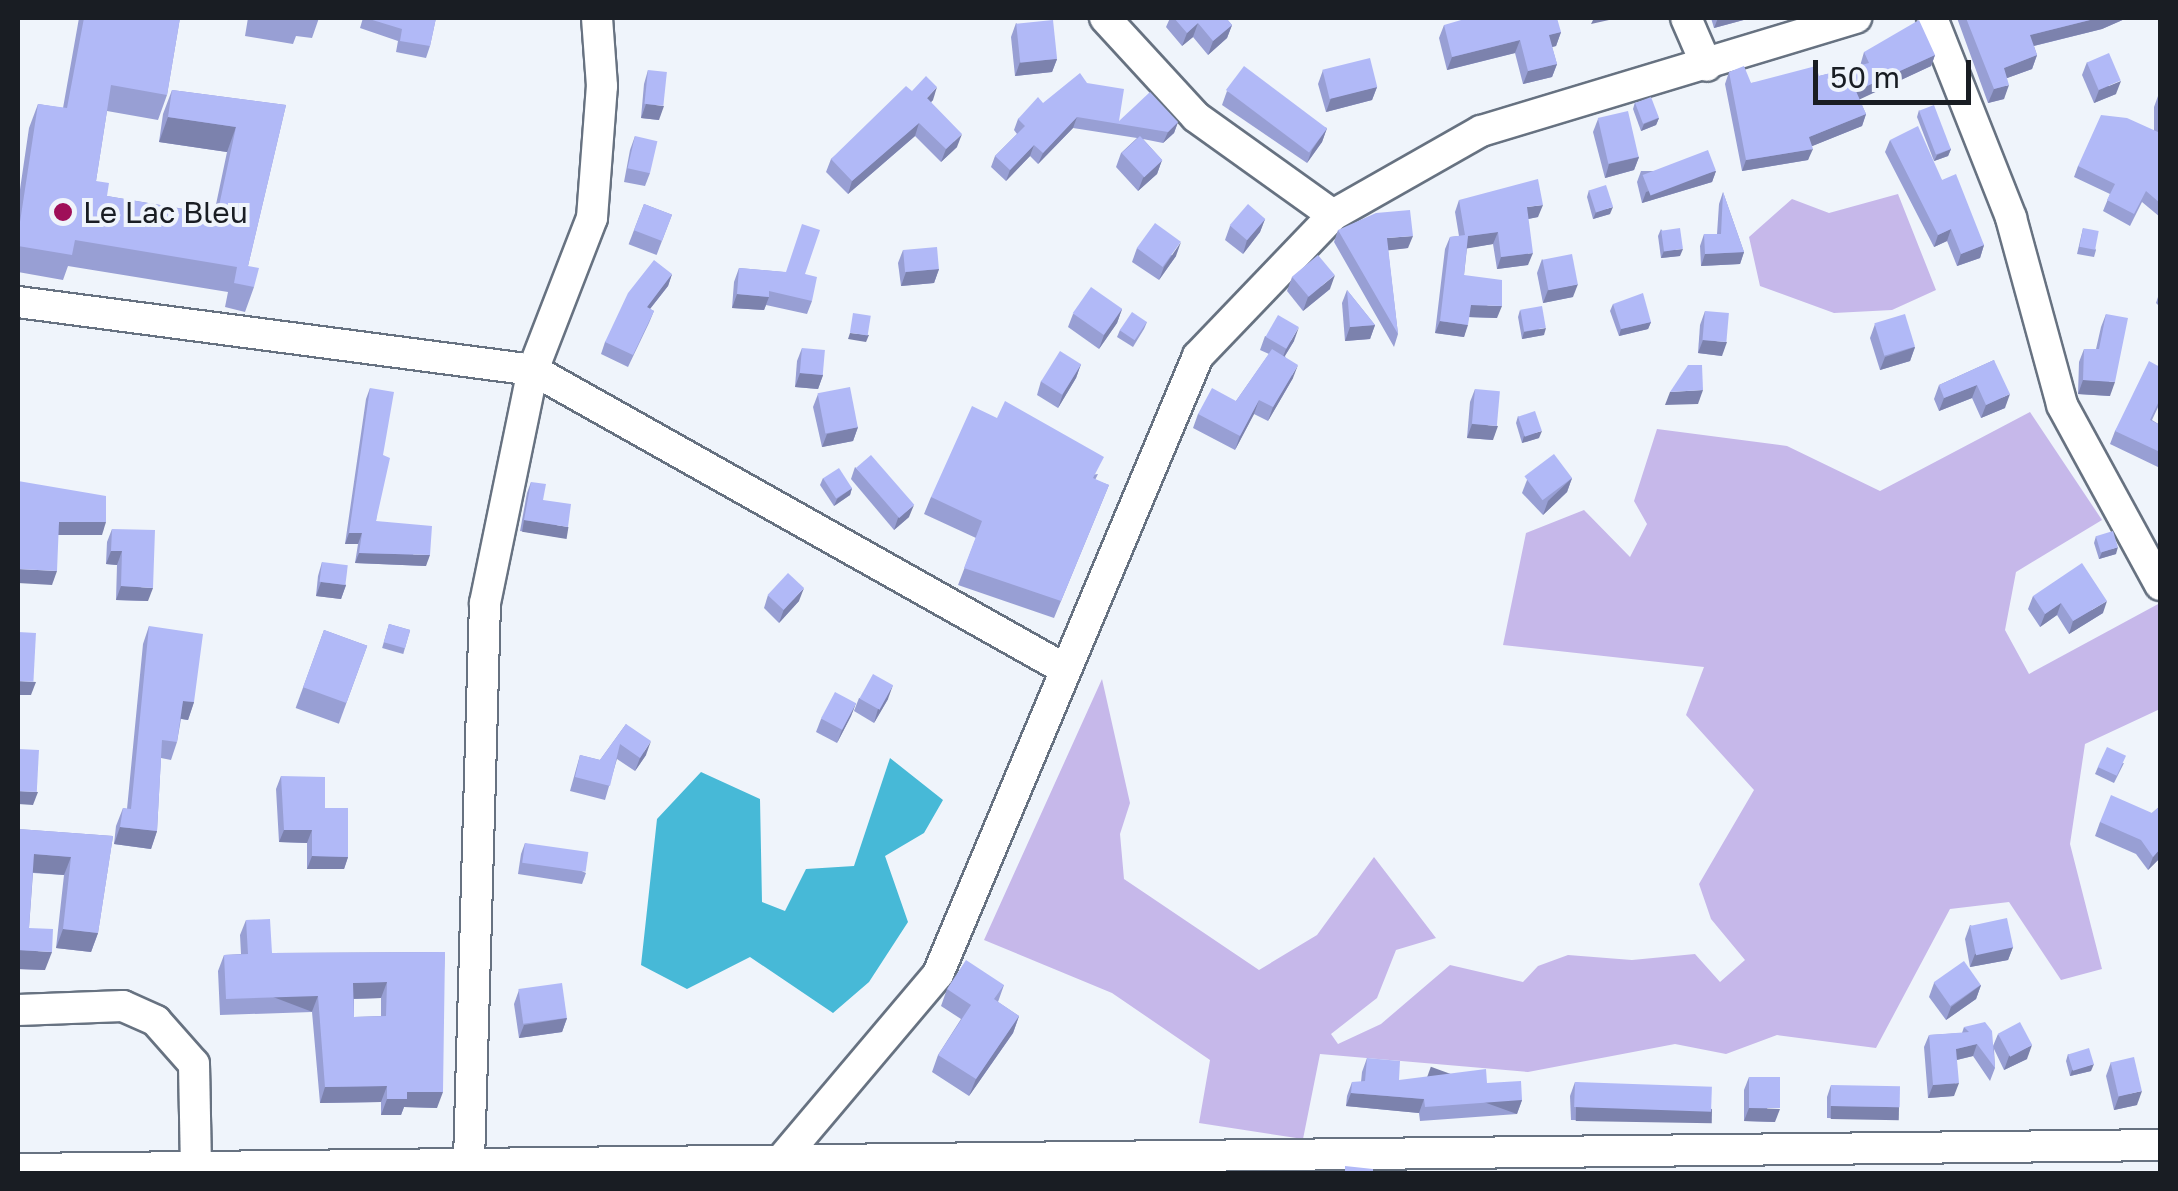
<!DOCTYPE html>
<html>
<head>
<meta charset="utf-8">
<style>
	body { margin:0 }
	#map { position:relative; width:2178px; height:1191px; overflow:hidden; background:#eff4fb; font-family:"Golos Text",sans-serif }
	div>[style] { position:absolute }
	[style*='--x'] { left:calc(var(--x)*1px); top:calc(var(--y)*1px); width:calc(var(--w)*1px); rotate:calc(var(--a)*1deg) }
	.green>* { inset:0; background:#c6b8ea }
	.water>* { inset:0; background:#47b9d7 }
	.roads { filter:drop-shadow(2px 0 #677281) drop-shadow(-2px 0 #677281) drop-shadow(0 2px #677281) drop-shadow(0 -2px #677281) }
	.minor>* { height:30px; margin:-15px; padding:0 15px; transform-origin:15px; border-radius:15px; background:#fff }
	.wall>* { inset:0; background:#989fd4; transform-origin:0 0 }
	.shaded-wall>* { inset:0; background:#7c82ad; transform-origin:0 0 }
	.building>* { inset:0; background:#b1b9f7; transform-origin:0 0 }
	.dots>* { width:28px; height:28px; translate:-50% -50%; box-sizing:border-box; border:5px solid #eff4fb; border-radius:50% }
	span { translate:-50% -50%; white-space:nowrap; text-align:center; line-height:1.15; -webkit-text-stroke:8px #eff4fb; paint-order:stroke }
	.poi-label { font-size:30px; color:#191d23 }
	.left { translate:0 -50%; text-align:left }
	.frame { position:absolute; inset:0; border:20px solid #191d23; pointer-events:none }
	.scale { position:absolute; left:1813px; top:60px; width:158px; height:45px; box-sizing:border-box; border:5px solid #191d23; border-top:0; padding-left:12px; font-size:30px; line-height:35px; white-space:nowrap; color:#191d23; -webkit-text-stroke:8px #eff4fb; paint-order:stroke }
</style>
</head>
<body>
<div id="map">
	<div class="green">
		<i style="clip-path:polygon(1898px 194px,1936px 290px,1892px 310px,1834px 313px,1760px 286px,1749px 237px,1792px 199px,1829px 213px)"></i>
		<i style="clip-path:polygon(2030px 412px,2102px 520px,2016px 572px,2005px 630px,2029px 674px,2160px 603px,2160px 709px,2085px 744px,2070px 844px,2102px 969px,2061px 980px,2009px 902px,1950px 909px,1876px 1048px,1777px 1035px,1726px 1054px,1675px 1044px,1528px 1072px,1320px 1054px,1303px 1139px,1199px 1123px,1210px 1060px,1112px 993px,984px 940px,1102px 679px,1130px 803px,1120px 834px,1124px 879px,1259px 970px,1317px 935px,1374px 857px,1436px 938px,1396px 950px,1377px 998px,1331px 1034px,1338px 1044px,1381px 1024px,1450px 965px,1523px 982px,1538px 966px,1568px 955px,1632px 960px,1695px 954px,1720px 982px,1745px 960px,1711px 919px,1699px 884px,1754px 790px,1686px 715px,1704px 667px,1503px 645px,1526px 533px,1584px 510px,1630px 557px,1647px 524px,1634px 501px,1657px 429px,1787px 446px,1880px 491px)"></i>
	</div>
	<div class="water">
		<i style="clip-path:polygon(890px 758px,943px 800px,924px 833px,885px 856px,908px 922px,869px 982px,833px 1013px,750px 957px,687px 989px,641px 965px,657px 819px,701px 772px,760px 799px,762px 902px,785px 911px,806px 869px,854px 866px)"></i>
	</div>
	<div class="roads">
		<div class="minor">
			<i style="--x:1105;--y:18;--w:134;--a:47.4"></i>
			<i style="--x:1196;--y:117;--w:168;--a:35.6"></i>
			<i style="--x:1686;--y:18;--w:52;--a:66.4"></i>
			<i style="--x:1932;--y:18;--w:215;--a:68.4"></i>
			<i style="--x:2011;--y:218;--w:194;--a:74.7"></i>
			<i style="--x:2062;--y:405;--w:205;--a:61.4"></i>
			<i style="--x:18;--y:302;--w:519;--a:7.52"></i>
			<i style="--x:533;--y:370;--w:608;--a:29.35"></i>
			<i style="--x:18;--y:1010;--w:105;--a:-2.2"></i>
			<i style="--x:123;--y:1006;--w:36;--a:24"></i>
			<i style="--x:156;--y:1021;--w:57;--a:48.5"></i>
			<i style="--x:194;--y:1064;--w:102;--a:88.9"></i>
			<i style="--x:781;--y:1160;--w:243;--a:-49.8"></i>
			<i style="--x:938;--y:974;--w:670;--a:-67.18"></i>
			<i style="--x:1198;--y:356;--w:195;--a:-46.2"></i>
			<i style="--x:1333;--y:215;--w:170;--a:-29.6"></i>
			<i style="--x:1481;--y:131;--w:392;--a:-16.8"></i>
			<i style="--x:469;--y:1161;--w:558;--a:-88.36"></i>
			<i style="--x:485;--y:603;--w:238;--a:-78.4"></i>
			<i style="--x:533;--y:370;--w:163;--a:-68.8"></i>
			<i style="--x:592;--y:218;--w:132;--a:-85.7"></i>
			<i style="--x:602;--y:86;--w:68;--a:-94.2"></i>
			<i style="--x:18;--y:1169;--w:2142;--a:-0.64"></i>
		</div>
	</div>
	<div class="wall">
		<i style="clip-path:polygon(79px 18px,180px 18px,167px 95px,158px 120px,107px 111px,96px 181px,107px 196px,214px 214px,227px 152px,159px 142px,163px 114px,172px 90px,286px 105px,248px 266px,254px 287px,245px 312px,225px 307px,228px 292px,68px 266px,63px 280px,18px 272px,18px 203px,29px 128px,38px 104px,63px 108px)"></i>
		<i style="clip-path:polygon(248px 18px,319px 18px,312px 38px,296px 36px,293px 44px,245px 36px)"></i>
		<i style="clip-path:polygon(363px 18px,436px 18px,430px 46px,426px 58px,396px 52px,398px 41px,360px 28px)"></i>
		<i style="clip-path:polygon(1170px 18px,1226px 18px,1232px 25px,1227px 38px,1208px 55px,1193px 37px,1182px 46px,1166px 27px)"></i>
		<i style="clip-path:polygon(1711px 18px,1751px 18px,1714px 28px)"></i>
		<i style="clip-path:polygon(1957px 18px,2127px 18px,2102px 29px,2034px 46px,2037px 55px,2032px 69px,2007px 78px,2004px 99px,1988px 103px)"></i>
		<i style="clip-path:polygon(1016px 23px,1057px 59px,1052px 72px,1015px 76px,1011px 37px)"></i>
		<i style="clip-path:polygon(1444px 25px,1561px 32px,1556px 46px,1552px 47px,1557px 64px,1552px 77px,1523px 84px,1515px 53px,1447px 70px,1439px 38px)"></i>
		<i style="clip-path:polygon(1864px 52px,1935px 55px,1931px 66px,1859px 99px,1866px 114px,1862px 126px,1812px 146px,1808px 160px,1742px 171px,1725px 84px,1729px 72px,1751px 83px,1819px 76px,1860px 66px)"></i>
		<i style="clip-path:polygon(2087px 62px,2116px 94px,2094px 103px,2082px 75px)"></i>
		<i style="clip-path:polygon(648px 70px,659px 120px,641px 118px,644px 84px)"></i>
		<i style="clip-path:polygon(1323px 70px,1377px 87px,1372px 100px,1326px 112px,1318px 84px)"></i>
		<i style="clip-path:polygon(912px 91px,933px 100px,931px 102px,957px 147px,941px 162px,915px 136px,848px 194px,826px 172px,831px 159px)"></i>
		<i style="clip-path:polygon(1227px 91px,1327px 128px,1322px 142px,1307px 163px,1222px 105px)"></i>
		<i style="clip-path:polygon(2158px 96px,2160px 96px,2160px 217px,2142px 202px,2130px 226px,2103px 211px,2110px 194px,2074px 177px,2078px 166px,2154px 130px,2154px 107px)"></i>
		<i style="clip-path:polygon(1635px 102px,1659px 118px,1656px 125px,1641px 131px,1633px 109px)"></i>
		<i style="clip-path:polygon(1043px 103px,1119px 121px,1178px 122px,1174px 133px,1163px 143px,1143px 139px,1162px 160px,1157px 174px,1138px 191px,1116px 167px,1121px 153px,1137px 138px,1073px 128px,1038px 164px,1030px 156px,1006px 181px,991px 167px,995px 156px,1017px 134px,1014px 130px,1018px 119px)"></i>
		<i style="clip-path:polygon(1919px 110px,1951px 149px,1948px 156px,1934px 161px,1917px 117px)"></i>
		<i style="clip-path:polygon(1598px 119px,1639px 157px,1634px 170px,1605px 178px,1593px 132px)"></i>
		<i style="clip-path:polygon(635px 136px,650px 173px,645px 186px,624px 182px,630px 150px)"></i>
		<i style="clip-path:polygon(1890px 140px,1942px 180px,1984px 245px,1980px 258px,1957px 266px,1947px 241px,1934px 247px,1885px 152px)"></i>
		<i style="clip-path:polygon(1641px 171px,1716px 171px,1712px 182px,1642px 203px,1637px 182px)"></i>
		<i style="clip-path:polygon(1589px 190px,1610px 214px,1593px 219px,1587px 197px)"></i>
		<i style="clip-path:polygon(1723px 192px,1744px 252px,1740px 264px,1701px 266px,1700px 246px,1704px 234px,1717px 234px,1719px 204px)"></i>
		<i style="clip-path:polygon(1459px 200px,1538px 217px,1528px 219px,1528px 265px,1497px 269px,1493px 244px,1467px 248px,1464px 275px,1497px 318px,1469px 317px,1464px 337px,1435px 333px,1445px 249px,1450px 237px,1459px 236px,1455px 212px)"></i>
		<i style="left:644px;top:204px;width:30px;height:43px;rotate:21deg"></i>
		<i style="clip-path:polygon(1265px 219px,1260px 232px,1243px 254px,1225px 240px,1230px 226px)"></i>
		<i style="clip-path:polygon(2083px 228px,2096px 250px,2094px 257px,2077px 254px)"></i>
		<i style="clip-path:polygon(1661px 229px,1680px 256px,1661px 258px,1658px 236px)"></i>
		<i style="clip-path:polygon(1338px 230px,1408px 248px,1388px 250px,1398px 334px,1394px 347px,1334px 242px)"></i>
		<i style="clip-path:polygon(1137px 248px,1176px 256px,1159px 280px,1132px 262px)"></i>
		<i style="clip-path:polygon(903px 250px,939px 269px,934px 283px,901px 286px,898px 263px)"></i>
		<i style="clip-path:polygon(1542px 259px,1573px 297px,1543px 303px,1537px 273px)"></i>
		<i style="clip-path:polygon(739px 268px,805px 274px,812px 301px,807px 314px,766px 305px,764px 310px,732px 308px,734px 282px)"></i>
		<i style="clip-path:polygon(672px 274px,668px 286px,650px 309px,654px 311px,649px 323px,628px 367px,601px 354px,605px 342px)"></i>
		<i style="clip-path:polygon(1292px 277px,1330px 289px,1303px 311px,1287px 291px)"></i>
		<i style="clip-path:polygon(1347px 290px,1375px 325px,1370px 339px,1345px 341px,1342px 303px)"></i>
		<i style="clip-path:polygon(2160px 291px,2160px 307px,2156px 303px)"></i>
		<i style="clip-path:polygon(1613px 304px,1651px 322px,1648px 329px,1619px 336px,1610px 311px)"></i>
		<i style="clip-path:polygon(1122px 309px,1117px 323px,1099px 349px,1068px 327px,1073px 314px)"></i>
		<i style="clip-path:polygon(1520px 310px,1544px 335px,1522px 339px,1518px 317px)"></i>
		<i style="clip-path:polygon(1705px 311px,1722px 356px,1698px 353px,1700px 325px)"></i>
		<i style="clip-path:polygon(2106px 314px,2110px 396px,2078px 394px,2079px 362px,2084px 349px,2096px 349px,2101px 327px)"></i>
		<i style="clip-path:polygon(1147px 322px,1144px 329px,1133px 347px,1117px 337px,1120px 330px)"></i>
		<i style="clip-path:polygon(1875px 324px,1915px 347px,1910px 361px,1880px 370px,1870px 338px)"></i>
		<i style="clip-path:polygon(1265px 336px,1294px 341px,1285px 356px,1293px 378px,1268px 421px,1254px 414px,1235px 450px,1193px 428px,1198px 414px,1236px 401px,1269px 354px,1260px 350px)"></i>
		<i style="clip-path:polygon(802px 348px,823px 375px,818px 389px,795px 387px,797px 361px)"></i>
		<i style="clip-path:polygon(1994px 360px,2005px 408px,1981px 418px,1972px 398px,1939px 411px,1934px 399px,1939px 385px)"></i>
		<i style="clip-path:polygon(1081px 364px,1076px 378px,1058px 408px,1037px 395px,1041px 381px)"></i>
		<i style="clip-path:polygon(2160px 367px,2160px 403px,2152px 420px,2160px 425px,2160px 468px,2110px 444px,2115px 431px)"></i>
		<i style="clip-path:polygon(370px 388px,383px 455px,376px 521px,426px 566px,355px 563px,358px 544px,345px 544px,366px 399px)"></i>
		<i style="clip-path:polygon(1475px 389px,1493px 440px,1467px 438px,1470px 402px)"></i>
		<i style="clip-path:polygon(818px 394px,858px 427px,853px 441px,822px 447px,813px 407px)"></i>
		<i style="clip-path:polygon(1518px 416px,1539px 438px,1522px 443px,1516px 423px)"></i>
		<i style="clip-path:polygon(855px 467px,909px 517px,894px 530px,851px 479px)"></i>
		<i style="clip-path:polygon(1098px 474px,1095px 480px,1109px 485px,1054px 618px,958px 585px,976px 538px,924px 514px,931px 497px)"></i>
		<i style="clip-path:polygon(823px 478px,852px 488px,850px 495px,834px 506px,820px 485px)"></i>
		<i style="clip-path:polygon(1572px 478px,1567px 492px,1543px 515px,1522px 493px,1527px 480px)"></i>
		<i style="clip-path:polygon(531px 482px,543px 500px,564px 538px,520px 531px,527px 493px)"></i>
		<i style="clip-path:polygon(112px 529px,148px 601px,116px 600px,117px 565px,106px 564px,107px 542px)"></i>
		<i style="clip-path:polygon(2096px 536px,2116px 554px,2099px 559px,2094px 543px)"></i>
		<i style="clip-path:polygon(322px 562px,346px 585px,341px 599px,316px 596px,318px 576px)"></i>
		<i style="clip-path:polygon(768px 595px,799px 601px,779px 623px,764px 608px)"></i>
		<i style="clip-path:polygon(2033px 596px,2103px 613px,2069px 634px,2057px 615px,2040px 627px,2028px 609px)"></i>
		<i style="left:389px;top:624px;width:22px;height:25px;rotate:16deg"></i>
		<i style="clip-path:polygon(149px 626px,194px 702px,188px 720px,181px 719px,177px 742px,171px 760px,161px 758px,157px 831px,151px 849px,114px 844px,116px 826px,123px 808px,127px 809px,143px 644px)"></i>
		<i style="left:324px;top:630px;width:46px;height:83px;rotate:20deg"></i>
		<i style="clip-path:polygon(859px 698px,888px 699px,874px 723px,854px 711px)"></i>
		<i style="clip-path:polygon(856px 703px,851px 716px,837px 743px,816px 732px,821px 719px)"></i>
		<i style="clip-path:polygon(626px 724px,646px 755px,635px 771px,617px 759px,605px 800px,570px 791px,580px 755px,600px 760px)"></i>
		<i style="clip-path:polygon(2124px 763px,2114px 783px,2095px 774px,2098px 767px)"></i>
		<i style="clip-path:polygon(281px 776px,325px 808px,348px 857px,344px 869px,307px 869px,307px 843px,279px 842px,276px 789px)"></i>
		<i style="clip-path:polygon(2160px 806px,2160px 858px,2148px 870px,2136px 854px,2095px 836px,2100px 822px,2152px 813px)"></i>
		<i style="clip-path:polygon(18px 829px,113px 836px,98px 933px,91px 952px,56px 948px,64px 875px,33px 873px,29px 928px,45px 970px,18px 969px)"></i>
		<i style="clip-path:polygon(525px 843px,586px 873px,582px 884px,518px 874px,521px 854px)"></i>
		<i style="clip-path:polygon(evenodd,246px 920px,272px 953px,445px 952px,437px 1108px,404px 1107px,401px 1115px,381px 1115px,381px 1102px,320px 1103px,312px 1012px,220px 1015px,218px 971px,224px 955px,241px 954px,240px 935px,246px 920px,381px 998px,381px 1016px,354px 1017px,354px 999px,381px 998px)"></i>
		<i style="clip-path:polygon(1970px 925px,2013px 947px,2008px 960px,1970px 967px,1965px 939px)"></i>
		<i style="clip-path:polygon(1934px 983px,1981px 985px,1976px 999px,1946px 1020px,1929px 997px)"></i>
		<i style="clip-path:polygon(1004px 985px,998px 1002px,1019px 1016px,1013px 1033px,969px 1096px,932px 1072px,938px 1055px,961px 1019px,941px 1006px,947px 989px)"></i>
		<i style="clip-path:polygon(519px 990px,567px 1018px,562px 1032px,519px 1038px,514px 1004px)"></i>
		<i style="clip-path:polygon(1964px 1027px,1993px 1046px,1998px 1034px,2027px 1059px,2004px 1070px,1994px 1049px,1995px 1068px,1990px 1081px,1973px 1056px,1957px 1060px,1954px 1096px,1928px 1098px,1924px 1047px,1929px 1035px,1962px 1033px)"></i>
		<i style="clip-path:polygon(2068px 1054px,2091px 1071px,2070px 1076px,2066px 1061px)"></i>
		<i style="clip-path:polygon(1367px 1058px,1399px 1080px,1487px 1083px,1522px 1100px,1517px 1114px,1420px 1121px,1419px 1113px,1346px 1106px,1347px 1096px,1352px 1082px,1361px 1082px,1362px 1072px)"></i>
		<i style="clip-path:polygon(2111px 1062px,2137px 1105px,2114px 1110px,2106px 1076px)"></i>
		<i style="clip-path:polygon(1749px 1077px,1775px 1122px,1744px 1121px,1744px 1090px)"></i>
		<i style="clip-path:polygon(1575px 1082px,1712px 1109px,1707px 1122px,1571px 1120px,1570px 1096px)"></i>
		<i style="clip-path:polygon(1831px 1085px,1899px 1107px,1895px 1119px,1827px 1118px,1827px 1097px)"></i>
	</div>
	<div class="shaded-wall">
		<i style="clip-path:polygon(1594px 18px,1618px 18px,1591px 24px)"></i>
		<i style="clip-path:polygon(1718px 18px,1751px 18px,1714px 28px)"></i>
		<i style="clip-path:polygon(2098px 18px,2127px 18px,2102px 29px,2025px 48px,2030px 35px)"></i>
		<i style="clip-path:polygon(1198px 23px,1193px 37px,1182px 46px,1187px 33px)"></i>
		<i style="clip-path:polygon(1232px 25px,1227px 38px,1208px 55px,1213px 41px)"></i>
		<i style="clip-path:polygon(1561px 32px,1556px 46px,1544px 49px,1549px 35px)"></i>
		<i style="clip-path:polygon(1520px 40px,1515px 53px,1447px 70px,1452px 57px)"></i>
		<i style="clip-path:polygon(1935px 55px,1931px 66px,1852px 103px,1856px 91px)"></i>
		<i style="clip-path:polygon(2037px 55px,2032px 69px,1999px 81px,2004px 68px)"></i>
		<i style="clip-path:polygon(1057px 59px,1052px 72px,1015px 76px,1020px 62px)"></i>
		<i style="clip-path:polygon(1557px 64px,1552px 77px,1523px 84px,1528px 71px)"></i>
		<i style="clip-path:polygon(2121px 81px,2116px 94px,2094px 103px,2099px 90px)"></i>
		<i style="clip-path:polygon(2009px 85px,2004px 99px,1988px 103px,1994px 89px)"></i>
		<i style="clip-path:polygon(937px 87px,933px 100px,922px 111px,927px 98px)"></i>
		<i style="clip-path:polygon(1377px 87px,1372px 100px,1326px 112px,1331px 98px)"></i>
		<i style="clip-path:polygon(646px 104px,664px 106px,659px 120px,641px 118px)"></i>
		<i style="clip-path:polygon(1866px 114px,1862px 126px,1805px 149px,1809px 137px)"></i>
		<i style="clip-path:polygon(168px 117px,236px 127px,227px 152px,159px 142px)"></i>
		<i style="clip-path:polygon(1077px 117px,1073px 128px,1038px 164px,1043px 153px)"></i>
		<i style="clip-path:polygon(1659px 118px,1656px 125px,1641px 131px,1644px 124px)"></i>
		<i style="clip-path:polygon(1178px 122px,1174px 133px,1163px 143px,1168px 132px)"></i>
		<i style="clip-path:polygon(919px 123px,915px 136px,848px 194px,852px 181px)"></i>
		<i style="clip-path:polygon(1327px 128px,1322px 142px,1307px 163px,1312px 150px)"></i>
		<i style="clip-path:polygon(962px 134px,957px 147px,941px 162px,946px 149px)"></i>
		<i style="clip-path:polygon(1034px 145px,1030px 156px,1006px 181px,1010px 170px)"></i>
		<i style="clip-path:polygon(1813px 149px,1808px 160px,1742px 171px,1746px 160px)"></i>
		<i style="clip-path:polygon(1951px 149px,1948px 156px,1934px 161px,1937px 155px)"></i>
		<i style="clip-path:polygon(1639px 157px,1634px 170px,1605px 178px,1609px 164px)"></i>
		<i style="clip-path:polygon(1162px 160px,1157px 174px,1138px 191px,1143px 178px)"></i>
		<i style="clip-path:polygon(1716px 171px,1712px 182px,1642px 203px,1646px 192px)"></i>
		<i style="clip-path:polygon(1543px 205px,1538px 217px,1523px 220px,1527px 207px)"></i>
		<i style="clip-path:polygon(1613px 207px,1610px 214px,1593px 219px,1596px 212px)"></i>
		<i style="clip-path:polygon(1265px 219px,1260px 232px,1243px 254px,1247px 240px)"></i>
		<i style="clip-path:polygon(1951px 229px,1947px 241px,1934px 247px,1938px 235px)"></i>
		<i style="clip-path:polygon(1498px 232px,1493px 244px,1464px 249px,1468px 236px)"></i>
		<i style="clip-path:polygon(1413px 236px,1408px 248px,1383px 251px,1387px 238px)"></i>
		<i style="clip-path:polygon(1181px 242px,1176px 256px,1159px 280px,1164px 267px)"></i>
		<i style="clip-path:polygon(1984px 245px,1980px 258px,1957px 266px,1961px 254px)"></i>
		<i style="clip-path:polygon(1683px 249px,1680px 256px,1661px 258px,1664px 251px)"></i>
		<i style="clip-path:polygon(1744px 252px,1740px 264px,1701px 266px,1705px 254px)"></i>
		<i style="clip-path:polygon(1533px 253px,1528px 265px,1497px 269px,1501px 257px)"></i>
		<i style="clip-path:polygon(939px 269px,934px 283px,901px 286px,906px 272px)"></i>
		<i style="clip-path:polygon(672px 274px,668px 286px,642px 319px,647px 307px)"></i>
		<i style="clip-path:polygon(1335px 275px,1330px 289px,1303px 311px,1308px 297px)"></i>
		<i style="clip-path:polygon(1578px 284px,1573px 297px,1543px 303px,1548px 290px)"></i>
		<i style="clip-path:polygon(737px 294px,769px 297px,764px 310px,732px 308px)"></i>
		<i style="clip-path:polygon(1471px 305px,1502px 306px,1497px 318px,1466px 317px)"></i>
		<i style="clip-path:polygon(1122px 309px,1117px 323px,1099px 349px,1104px 335px)"></i>
		<i style="clip-path:polygon(1440px 321px,1468px 325px,1464px 337px,1435px 333px)"></i>
		<i style="clip-path:polygon(1651px 322px,1648px 329px,1619px 336px,1621px 329px)"></i>
		<i style="clip-path:polygon(1375px 325px,1370px 339px,1345px 341px,1350px 327px)"></i>
		<i style="clip-path:polygon(1299px 327px,1294px 341px,1281px 362px,1286px 349px)"></i>
		<i style="clip-path:polygon(1546px 328px,1544px 335px,1522px 339px,1524px 332px)"></i>
		<i style="clip-path:polygon(850px 333px,869px 335px,866px 342px,848px 339px)"></i>
		<i style="clip-path:polygon(1703px 340px,1727px 342px,1722px 356px,1698px 353px)"></i>
		<i style="clip-path:polygon(1915px 347px,1910px 361px,1880px 370px,1885px 357px)"></i>
		<i style="clip-path:polygon(1081px 364px,1076px 378px,1058px 408px,1063px 394px)"></i>
		<i style="clip-path:polygon(1298px 365px,1293px 378px,1268px 421px,1273px 407px)"></i>
		<i style="clip-path:polygon(800px 373px,823px 375px,818px 389px,795px 387px)"></i>
		<i style="clip-path:polygon(2083px 380px,2115px 382px,2110px 396px,2078px 394px)"></i>
		<i style="clip-path:polygon(1977px 385px,1972px 398px,1939px 411px,1944px 398px)"></i>
		<i style="clip-path:polygon(1703px 390px,1698px 404px,1665px 405px,1670px 392px)"></i>
		<i style="clip-path:polygon(2010px 394px,2005px 408px,1981px 418px,1986px 405px)"></i>
		<i style="clip-path:polygon(1259px 400px,1254px 414px,1235px 450px,1240px 436px)"></i>
		<i style="clip-path:polygon(1472px 424px,1498px 426px,1493px 440px,1467px 438px)"></i>
		<i style="clip-path:polygon(858px 427px,853px 441px,822px 447px,827px 434px)"></i>
		<i style="clip-path:polygon(1542px 431px,1539px 438px,1522px 443px,1524px 436px)"></i>
		<i style="clip-path:polygon(1572px 478px,1567px 492px,1543px 515px,1548px 501px)"></i>
		<i style="clip-path:polygon(852px 488px,850px 495px,834px 506px,837px 499px)"></i>
		<i style="clip-path:polygon(914px 505px,909px 517px,894px 530px,898px 518px)"></i>
		<i style="left:524px;top:520px;width:45px;height:12px;rotate:9deg"></i>
		<i style="clip-path:polygon(59px 522px,106px 522px,102px 535px,55px 535px)"></i>
		<i style="clip-path:polygon(349px 533px,362px 533px,358px 544px,345px 544px)"></i>
		<i style="clip-path:polygon(2118px 547px,2116px 554px,2099px 559px,2102px 552px)"></i>
		<i style="clip-path:polygon(111px 551px,122px 551px,117px 565px,106px 564px)"></i>
		<i style="clip-path:polygon(359px 553px,430px 555px,426px 566px,355px 563px)"></i>
		<i style="clip-path:polygon(18px 569px,57px 571px,52px 585px,18px 583px)"></i>
		<i style="clip-path:polygon(321px 582px,346px 585px,341px 599px,316px 596px)"></i>
		<i style="clip-path:polygon(121px 586px,153px 588px,148px 601px,116px 600px)"></i>
		<i style="clip-path:polygon(804px 588px,799px 601px,779px 623px,784px 609px)"></i>
		<i style="clip-path:polygon(2107px 601px,2103px 613px,2069px 634px,2073px 621px)"></i>
		<i style="clip-path:polygon(2061px 603px,2057px 615px,2040px 627px,2045px 614px)"></i>
		<i style="clip-path:polygon(18px 681px,36px 682px,31px 695px,18px 695px)"></i>
		<i style="clip-path:polygon(893px 685px,888px 699px,874px 723px,878px 709px)"></i>
		<i style="clip-path:polygon(183px 701px,194px 702px,188px 720px,177px 718px)"></i>
		<i style="clip-path:polygon(856px 703px,851px 716px,837px 743px,842px 730px)"></i>
		<i style="clip-path:polygon(651px 741px,646px 755px,635px 771px,640px 758px)"></i>
		<i style="clip-path:polygon(18px 791px,38px 792px,33px 805px,18px 804px)"></i>
		<i style="clip-path:polygon(120px 827px,157px 831px,151px 849px,114px 844px)"></i>
		<i style="clip-path:polygon(284px 830px,312px 830px,307px 843px,279px 842px)"></i>
		<i style="clip-path:polygon(2160px 849px,2160px 858px,2148px 870px,2153px 857px)"></i>
		<i style="clip-path:polygon(34px 854px,71px 857px,64px 875px,27px 872px)"></i>
		<i style="clip-path:polygon(312px 856px,348px 857px,344px 869px,307px 869px)"></i>
		<i style="clip-path:polygon(63px 929px,98px 933px,91px 952px,56px 948px)"></i>
		<i style="clip-path:polygon(2013px 947px,2008px 960px,1970px 967px,1975px 954px)"></i>
		<i style="clip-path:polygon(18px 950px,52px 952px,45px 970px,18px 969px)"></i>
		<i style="clip-path:polygon(387px 982px,381px 998px,347px 999px,353px 983px)"></i>
		<i style="clip-path:polygon(1981px 985px,1976px 999px,1946px 1020px,1951px 1007px)"></i>
		<i style="left:318px;top:996px;width:17px;height:92px;rotate:111deg"></i>
		<i style="clip-path:polygon(1019px 1016px,1013px 1033px,969px 1096px,976px 1079px)"></i>
		<i style="clip-path:polygon(567px 1018px,562px 1032px,519px 1038px,524px 1025px)"></i>
		<i style="clip-path:polygon(1977px 1044px,1973px 1056px,1952px 1061px,1956px 1049px)"></i>
		<i style="clip-path:polygon(2032px 1045px,2027px 1059px,2004px 1070px,2009px 1056px)"></i>
		<i style="clip-path:polygon(2094px 1064px,2091px 1071px,2070px 1076px,2072px 1070px)"></i>
		<i style="clip-path:polygon(1959px 1083px,1954px 1096px,1928px 1098px,1933px 1085px)"></i>
		<i style="clip-path:polygon(387px 1086px,381px 1102px,320px 1103px,325px 1087px)"></i>
		<i style="clip-path:polygon(2142px 1091px,2137px 1105px,2114px 1110px,2119px 1096px)"></i>
		<i style="clip-path:polygon(407px 1092px,443px 1092px,437px 1108px,404px 1107px,401px 1115px,381px 1115px,387px 1099px)"></i>
		<i style="clip-path:polygon(1351px 1093px,1424px 1099px,1419px 1113px,1346px 1106px)"></i>
		<i style="left:1522px;top:1100px;width:15px;height:97px;rotate:110deg"></i>
		<i style="left:1831px;top:1106px;width:68px;height:13px;rotate:1deg"></i>
		<i style="left:1576px;top:1107px;width:136px;height:14px;rotate:1deg"></i>
		<i style="clip-path:polygon(1749px 1108px,1780px 1109px,1775px 1122px,1744px 1121px)"></i>
	</div>
	<div class="building">
		<i style="clip-path:polygon(84px 18px,180px 18px,167px 95px,111px 85px,96px 181px,109px 183px,107px 196px,217px 215px,236px 127px,168px 117px,172px 90px,286px 105px,248px 266px,259px 268px,254px 287px,234px 283px,237px 267px,75px 240px,72px 255px,18px 246px,18px 235px,38px 104px,67px 108px)"></i>
		<i style="clip-path:polygon(366px 18px,436px 18px,430px 46px,400px 41px,402px 29px)"></i>
		<i style="clip-path:polygon(1174px 18px,1226px 18px,1232px 25px,1213px 41px,1198px 23px,1187px 33px)"></i>
		<i style="clip-path:polygon(1468px 18px,1557px 18px,1561px 32px,1549px 35px,1557px 64px,1528px 71px,1520px 40px,1452px 57px,1444px 25px)"></i>
		<i style="clip-path:polygon(1966px 18px,2098px 18px,2030px 35px,2037px 55px,2004px 68px,2009px 85px,1994px 89px)"></i>
		<i style="left:1053px;top:20px;width:39px;height:37px;rotate:84deg"></i>
		<i style="clip-path:polygon(1919px 20px,1935px 55px,1856px 91px,1866px 114px,1809px 137px,1813px 149px,1746px 160px,1729px 72px,1744px 66px,1751px 83px,1816px 66px,1819px 76px,1869px 63px,1864px 52px)"></i>
		<i style="left:2109px;top:53px;width:30px;height:24px;rotate:67deg"></i>
		<i style="left:1370px;top:58px;width:30px;height:49px;rotate:76deg"></i>
		<i style="left:1244px;top:66px;width:104px;height:30px;rotate:37deg"></i>
		<i style="left:648px;top:70px;width:19px;height:34px;rotate:6deg"></i>
		<i style="clip-path:polygon(1080px 73px,1087px 83px,1124px 89px,1119px 121px,1150px 92px,1178px 122px,1168px 132px,1077px 117px,1043px 153px,1034px 145px,1010px 170px,995px 156px,1025px 126px,1018px 119px,1038px 97px,1043px 103px)"></i>
		<i style="clip-path:polygon(926px 76px,937px 87px,927px 98px,962px 134px,946px 149px,919px 123px,852px 181px,831px 159px,906px 86px,912px 91px)"></i>
		<i style="clip-path:polygon(2158px 96px,2160px 96px,2160px 203px,2146px 191px,2134px 214px,2107px 200px,2115px 184px,2078px 166px,2101px 115px,2127px 118px,2158px 132px)"></i>
		<i style="left:1651px;top:97px;width:22px;height:17px;rotate:69deg"></i>
		<i style="left:1934px;top:105px;width:47px;height:16px;rotate:69deg"></i>
		<i style="left:1628px;top:111px;width:47px;height:31px;rotate:77deg"></i>
		<i style="clip-path:polygon(1918px 126px,1942px 180px,1956px 174px,1984px 245px,1961px 254px,1951px 229px,1938px 235px,1890px 140px)"></i>
		<i style="left:635px;top:136px;width:23px;height:33px;rotate:13deg"></i>
		<i style="left:1140px;top:136px;width:33px;height:25px;rotate:47deg"></i>
		<i style="left:1708px;top:150px;width:22px;height:70px;rotate:69deg"></i>
		<i style="clip-path:polygon(1538px 179px,1543px 205px,1527px 207px,1533px 253px,1501px 257px,1498px 232px,1468px 236px,1464px 275px,1502px 280px,1502px 306px,1471px 305px,1468px 325px,1440px 321px,1450px 237px,1465px 235px,1459px 200px)"></i>
		<i style="left:1606px;top:185px;width:23px;height:18px;rotate:72deg"></i>
		<i style="clip-path:polygon(1723px 192px,1744px 252px,1705px 254px,1704px 234px,1721px 234px)"></i>
		<i style="left:644px;top:204px;width:30px;height:28px;rotate:21deg"></i>
		<i style="left:1248px;top:204px;width:23px;height:28px;rotate:41deg"></i>
		<i style="clip-path:polygon(1410px 210px,1413px 236px,1387px 238px,1398px 334px,1338px 230px,1376px 213px)"></i>
		<i style="left:1155px;top:223px;width:32px;height:31px;rotate:36deg"></i>
		<i style="clip-path:polygon(802px 224px,820px 230px,805px 274px,817px 277px,812px 301px,769px 291px,769px 297px,737px 294px,739px 268px,786px 272px)"></i>
		<i style="left:1680px;top:228px;width:21px;height:19px;rotate:82deg"></i>
		<i style="left:2083px;top:228px;width:16px;height:19px;rotate:11deg"></i>
		<i style="left:937px;top:247px;width:22px;height:34px;rotate:85deg"></i>
		<i style="left:1572px;top:254px;width:31px;height:30px;rotate:79deg"></i>
		<i style="left:1318px;top:255px;width:26px;height:34px;rotate:50deg"></i>
		<i style="clip-path:polygon(654px 260px,672px 274px,647px 307px,654px 311px,633px 355px,605px 342px,628px 293px)"></i>
		<i style="left:1091px;top:287px;width:38px;height:32px;rotate:35deg"></i>
		<i style="clip-path:polygon(1347px 290px,1375px 325px,1350px 327px)"></i>
		<i style="clip-path:polygon(1643px 293px,1651px 322px,1621px 329px,1613px 304px)"></i>
		<i style="left:1542px;top:306px;width:22px;height:22px;rotate:80deg"></i>
		<i style="left:1705px;top:311px;width:24px;height:29px;rotate:5deg"></i>
		<i style="left:1132px;top:312px;width:18px;height:22px;rotate:34deg"></i>
		<i style="left:853px;top:313px;width:18px;height:20px;rotate:9deg"></i>
		<i style="left:1905px;top:314px;width:34px;height:32px;rotate:73deg"></i>
		<i style="clip-path:polygon(2106px 314px,2128px 318px,2115px 382px,2083px 380px,2084px 349px,2099px 349px)"></i>
		<i style="left:1278px;top:315px;width:24px;height:25px;rotate:30deg"></i>
		<i style="left:802px;top:348px;width:23px;height:25px;rotate:5deg"></i>
		<i style="clip-path:polygon(1272px 349px,1298px 365px,1273px 407px,1259px 400px,1240px 436px,1198px 414px,1212px 388px,1236px 401px)"></i>
		<i style="left:1060px;top:351px;width:25px;height:36px;rotate:32deg"></i>
		<i style="clip-path:polygon(1994px 360px,2010px 394px,1986px 405px,1977px 385px,1944px 398px,1939px 385px)"></i>
		<i style="clip-path:polygon(2149px 361px,2160px 367px,2160px 399px,2150px 420px,2160px 425px,2160px 452px,2115px 431px)"></i>
		<i style="clip-path:polygon(1688px 365px,1702px 365px,1703px 390px,1670px 392px)"></i>
		<i style="left:850px;top:387px;width:41px;height:33px;rotate:79deg"></i>
		<i style="clip-path:polygon(370px 388px,394px 392px,383px 455px,390px 458px,376px 521px,432px 526px,430px 555px,359px 553px,362px 533px,349px 533px)"></i>
		<i style="left:1475px;top:389px;width:25px;height:35px;rotate:5deg"></i>
		<i style="clip-path:polygon(1005px 401px,1104px 457px,1093px 478px,1109px 485px,1061px 601px,964px 568px,982px 521px,931px 497px,972px 406px,997px 418px)"></i>
		<i style="left:1535px;top:411px;width:21px;height:18px;rotate:71deg"></i>
		<i style="left:1554px;top:454px;width:30px;height:37px;rotate:53deg"></i>
		<i style="left:871px;top:455px;width:66px;height:20px;rotate:49deg"></i>
		<i style="left:839px;top:468px;width:24px;height:19px;rotate:57deg"></i>
		<i style="clip-path:polygon(18px 481px,106px 496px,106px 522px,59px 522px,57px 571px,18px 569px)"></i>
		<i style="clip-path:polygon(531px 482px,546px 484px,543px 500px,571px 504px,568px 527px,524px 520px)"></i>
		<i style="clip-path:polygon(112px 529px,155px 530px,153px 588px,121px 586px,122px 551px,111px 551px)"></i>
		<i style="left:2113px;top:531px;width:17px;height:18px;rotate:73deg"></i>
		<i style="left:322px;top:562px;width:26px;height:20px;rotate:7deg"></i>
		<i style="clip-path:polygon(2082px 563px,2107px 601px,2073px 621px,2061px 603px,2045px 614px,2033px 596px)"></i>
		<i style="left:788px;top:573px;width:22px;height:30px;rotate:43deg"></i>
		<i style="left:389px;top:624px;width:22px;height:19px;rotate:16deg"></i>
		<i style="clip-path:polygon(149px 626px,203px 634px,194px 702px,183px 701px,177px 742px,162px 740px,157px 831px,120px 827px,123px 808px,131px 809px)"></i>
		<i style="left:324px;top:630px;width:46px;height:61px;rotate:20deg"></i>
		<i style="left:18px;top:632px;width:18px;height:49px;rotate:3deg"></i>
		<i style="left:873px;top:674px;width:23px;height:28px;rotate:29deg"></i>
		<i style="left:835px;top:692px;width:24px;height:30px;rotate:28deg"></i>
		<i style="clip-path:polygon(626px 724px,651px 741px,640px 758px,620px 744px,610px 786px,575px 777px,580px 755px,600px 760px)"></i>
		<i style="left:2107px;top:747px;width:21px;height:22px;rotate:25deg"></i>
		<i style="left:18px;top:749px;width:21px;height:42px;rotate:3deg"></i>
		<i style="clip-path:polygon(281px 776px,325px 777px,325px 808px,348px 808px,348px 857px,312px 856px,312px 830px,284px 830px)"></i>
		<i style="clip-path:polygon(2111px 795px,2152px 813px,2160px 806px,2160px 849px,2153px 857px,2141px 840px,2100px 822px)"></i>
		<i style="clip-path:polygon(18px 829px,113px 836px,98px 933px,63px 929px,71px 857px,34px 854px,29px 928px,53px 929px,52px 952px,18px 950px)"></i>
		<i style="left:525px;top:843px;width:64px;height:20px;rotate:8deg"></i>
		<i style="left:2007px;top:918px;width:30px;height:38px;rotate:78deg"></i>
		<i style="clip-path:polygon(evenodd,270px 919px,272px 953px,445px 952px,443px 1092px,407px 1092px,407px 1099px,387px 1099px,387px 1086px,325px 1087px,318px 996px,226px 999px,224px 955px,248px 954px,246px 920px,270px 919px,387px 982px,386px 1016px,354px 1017px,353px 983px,387px 982px)"></i>
		<i style="clip-path:polygon(966px 960px,1004px 985px,994px 999px,1019px 1016px,976px 1079px,938px 1055px,971px 1005px,947px 989px)"></i>
		<i style="left:1964px;top:961px;width:29px;height:37px;rotate:55deg"></i>
		<i style="left:562px;top:983px;width:35px;height:44px;rotate:82deg"></i>
		<i style="clip-path:polygon(1985px 1022px,1992px 1031px,1995px 1068px,1977px 1044px,1956px 1049px,1959px 1083px,1933px 1085px,1929px 1035px,1969px 1032px,1964px 1027px)"></i>
		<i style="left:2020px;top:1022px;width:26px;height:25px;rotate:62deg"></i>
		<i style="left:2089px;top:1048px;width:17px;height:22px;rotate:73deg"></i>
		<i style="left:2134px;top:1057px;width:35px;height:24px;rotate:77deg"></i>
		<i style="clip-path:polygon(1367px 1058px,1400px 1061px,1399px 1080px,1486px 1069px,1487px 1083px,1521px 1081px,1522px 1100px,1425px 1107px,1424px 1099px,1351px 1093px,1352px 1082px,1365px 1081px)"></i>
		<i style="left:1749px;top:1077px;width:31px;height:31px"></i>
		<i style="left:1575px;top:1082px;width:137px;height:25px;rotate:2deg"></i>
		<i style="left:1831px;top:1085px;width:69px;height:21px;rotate:1deg"></i>
		<i style="clip-path:polygon(1345px 1166px,1373px 1169px,1373px 1174px,1345px 1174px)"></i>
	</div>
	<div class="dots">
		<i style="left:63px;top:212px;background:#9f0f59"></i>
	</div>
	<div class="poi-label">
		<span class="left" style="left:83px;top:212px">Le Lac Bleu</span>
	</div>
	<div class="frame"></div>
	<div class="scale">50 m</div>
</div>
</body>
</html>
